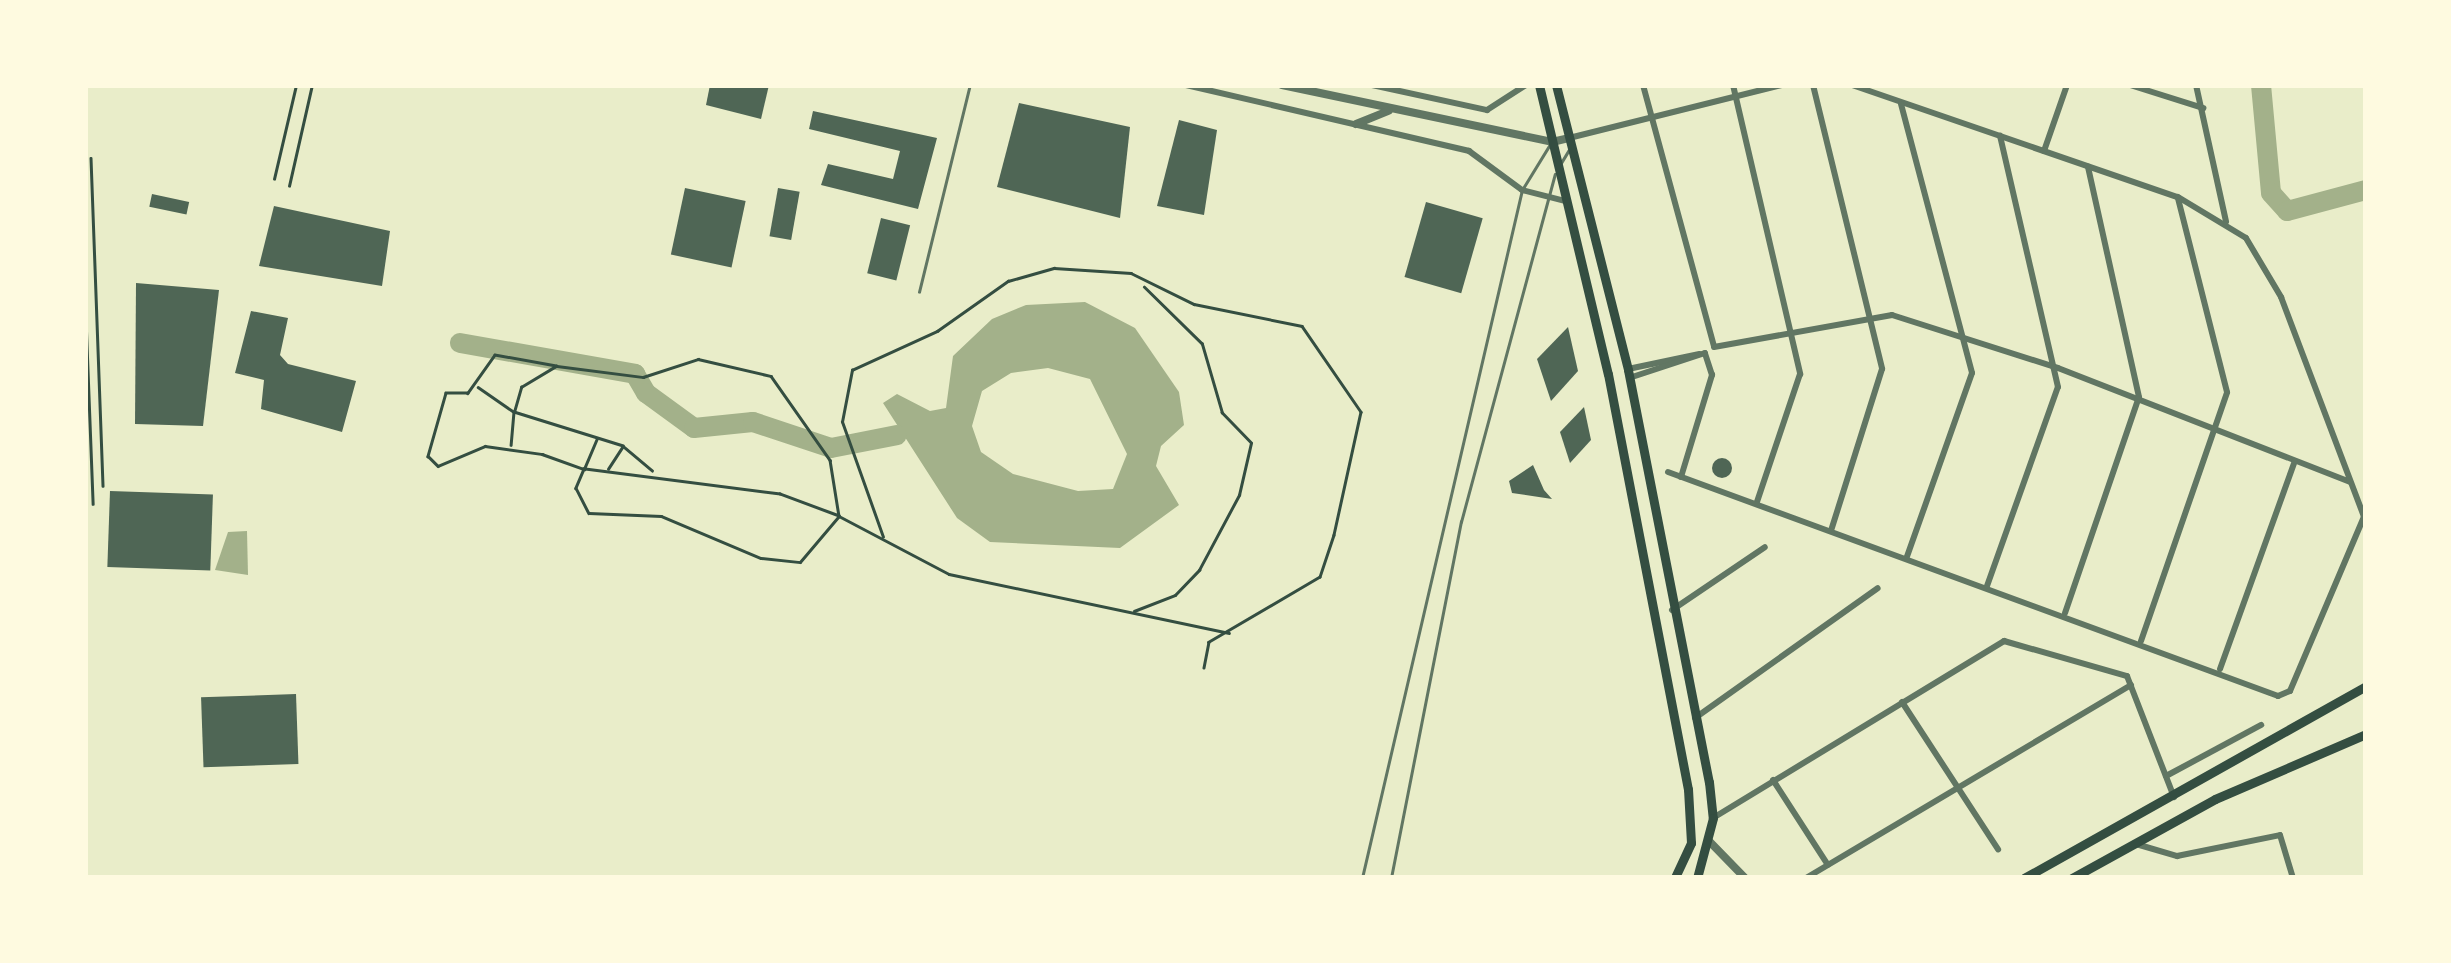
<!DOCTYPE html>
<html>
<head>
<meta charset="utf-8">
<style>
	body { margin:0 }
	#map { position:relative; width:2451px; height:963px; overflow:hidden; background:#e9edc9; font-family:Bitter,serif }
	div>[style] { position:absolute }
	[style*='--x'] { left:calc(var(--x)*1px); top:calc(var(--y)*1px); width:calc(var(--w)*1px); rotate:calc(var(--a)*1deg) }
	.water>* { inset:0; background:#a3b18a }
	.river>* { height:20px; margin:-10px; padding:0 10px; transform-origin:10px; border-radius:10px; background:#a3b18a }
	.building>* { inset:0; background:#4f6655; transform-origin:0 0 }
	.round { border-radius:50% }
	.path>* { height:2.5px; margin:-1.25px; padding:0 1.25px; transform-origin:1.25px; border-radius:1.25px; background:#344e41 }
	.service>* { height:2.5px; margin:-1.25px; padding:0 1.25px; transform-origin:1.25px; border-radius:1.25px; background:#617663 }
	.minor>* { height:6px; margin:-3px; padding:0 3px; transform-origin:3px; border-radius:3px; background:#617663 }
	.tertiary>* { height:8px; margin:-4px; padding:0 4px; transform-origin:4px; border-radius:4px; background:#617663 }
	.secondary>* { height:9px; margin:-4.5px; padding:0 4.5px; transform-origin:4.5px; border-radius:4.5px; background:#344e41 }
	span { translate:-50% -50%; white-space:nowrap; text-align:center; line-height:1.15; -webkit-text-stroke:8px #fefae0; paint-order:stroke }
	.frame { position:absolute; inset:0; border:88px solid #fefae0; pointer-events:none }
</style>
</head>
<body>
<div id="map">
	<div class="water">
		<i style="clip-path:polygon(evenodd,1085px 302px,1135px 328px,1179px 392px,1184px 425px,1161px 446px,1156px 466px,1179px 505px,1120px 548px,990px 542px,957px 518px,883px 403px,897px 394px,930px 411px,946px 408px,953px 356px,992px 319px,1026px 305px,1085px 302px,1048px 368px,1090px 379px,1127px 454px,1113px 489px,1078px 491px,1013px 474px,981px 452px,972px 426px,982px 391px,1011px 373px,1048px 368px)"></i>
		<i style="clip-path:polygon(247px 531px,248px 575px,215px 570px,228px 532px)"></i>
	</div>
	<div class="river">
		<i style="--x:2261;--y:85;--w:108;--a:84.7"></i>
		<i style="--x:2271;--y:193;--w:24;--a:48"></i>
		<i style="--x:2287;--y:211;--w:82;--a:-14.9"></i>
		<i style="--x:460;--y:343;--w:178;--a:10"></i>
		<i style="--x:635;--y:374;--w:22;--a:60"></i>
		<i style="--x:646;--y:393;--w:59;--a:36.1"></i>
		<i style="--x:694;--y:428;--w:59;--a:-5.8"></i>
		<i style="--x:753;--y:422;--w:82;--a:18.4"></i>
		<i style="--x:831;--y:448;--w:67;--a:-11.1"></i>
	</div>
	<div class="building">
		<i style="clip-path:polygon(710px 85px,769px 85px,761px 119px,706px 105px)"></i>
		<i style="clip-path:polygon(1019px 103px,1130px 127px,1120px 218px,997px 187px)"></i>
		<i style="clip-path:polygon(813px 111px,937px 138px,918px 209px,821px 185px,828px 164px,893px 179px,900px 151px,809px 129px)"></i>
		<i style="clip-path:polygon(1179px 120px,1217px 130px,1204px 215px,1157px 206px)"></i>
		<i style="left:685px;top:188px;width:62px;height:68px;rotate:12deg"></i>
		<i style="left:778px;top:188px;width:22px;height:49px;rotate:10deg"></i>
		<i style="left:152px;top:194px;width:38px;height:13px;rotate:12deg"></i>
		<i style="left:1426px;top:202px;width:59px;height:78px;rotate:16deg"></i>
		<i style="clip-path:polygon(274px 206px,390px 231px,382px 286px,259px 266px)"></i>
		<i style="left:881px;top:218px;width:30px;height:57px;rotate:14deg"></i>
		<i style="clip-path:polygon(136px 283px,219px 290px,203px 426px,135px 424px)"></i>
		<i style="clip-path:polygon(251px 311px,288px 318px,280px 355px,288px 364px,356px 381px,342px 432px,261px 409px,264px 380px,235px 373px)"></i>
		<i style="clip-path:polygon(1568px 327px,1578px 371px,1551px 401px,1537px 359px)"></i>
		<i style="clip-path:polygon(1584px 407px,1591px 440px,1570px 463px,1560px 432px)"></i>
		<i class="round" style="left:1712px;top:458px;width:20px;height:20px"></i>
		<i style="clip-path:polygon(1533px 465px,1544px 490px,1552px 499px,1512px 493px,1509px 481px)"></i>
		<i style="left:110px;top:491px;width:103px;height:76px;rotate:2deg"></i>
		<i style="left:296px;top:694px;width:70px;height:95px;rotate:88deg"></i>
	</div>
	<div class="path">
		<i style="--x:91;--y:158;--w:328;--a:87.9"></i>
		<i style="--x:274;--y:179;--w:97;--a:-76.8"></i>
		<i style="--x:289;--y:186;--w:104;--a:-77.2"></i>
		<i style="--x:85;--y:292;--w:212;--a:87.8"></i>
		<i style="--x:557;--y:366;--w:87;--a:7.3"></i>
		<i style="--x:643;--y:377;--w:58;--a:-18.1"></i>
		<i style="--x:698;--y:359;--w:75;--a:13.1"></i>
		<i style="--x:771;--y:376;--w:103;--a:54.9"></i>
		<i style="--x:830;--y:460;--w:57;--a:80.9"></i>
		<i style="--x:839;--y:516;--w:63;--a:-159.6"></i>
		<i style="--x:780;--y:494;--w:198;--a:-172.7"></i>
		<i style="--x:584;--y:469;--w:33;--a:-67"></i>
		<i style="--x:478;--y:387;--w:44;--a:34.8"></i>
		<i style="--x:514;--y:412;--w:33;--a:95"></i>
		<i style="--x:623;--y:446;--w:114;--a:-162.7"></i>
		<i style="--x:514;--y:412;--w:26;--a:-74"></i>
		<i style="--x:521;--y:387;--w:41;--a:-31"></i>
		<i style="--x:556;--y:366;--w:62;--a:-169.8"></i>
		<i style="--x:495;--y:355;--w:47;--a:125.4"></i>
		<i style="--x:468;--y:393;--w:22;--a:180"></i>
		<i style="--x:446;--y:393;--w:66;--a:105.9"></i>
		<i style="--x:428;--y:456;--w:14;--a:45"></i>
		<i style="--x:438;--y:466;--w:51;--a:-23.1"></i>
		<i style="--x:485;--y:446;--w:58;--a:8"></i>
		<i style="--x:542;--y:454;--w:45;--a:19.7"></i>
		<i style="--x:584;--y:469;--w:21;--a:113"></i>
		<i style="--x:576;--y:488;--w:28;--a:63"></i>
		<i style="--x:589;--y:513;--w:72;--a:2.4"></i>
		<i style="--x:661;--y:516;--w:108;--a:22.8"></i>
		<i style="--x:761;--y:558;--w:39;--a:6"></i>
		<i style="--x:800;--y:562;--w:60;--a:-49.7"></i>
		<i style="--x:839;--y:516;--w:124;--a:27.8"></i>
		<i style="--x:949;--y:574;--w:286;--a:11.9"></i>
		<i style="--x:608;--y:469;--w:27;--a:-57"></i>
		<i style="--x:623;--y:446;--w:38;--a:40"></i>
		<i style="--x:883;--y:537;--w:122;--a:-109.6"></i>
		<i style="--x:842;--y:422;--w:53;--a:-79.1"></i>
		<i style="--x:852;--y:370;--w:94;--a:-24.6"></i>
		<i style="--x:937;--y:331;--w:87;--a:-35.2"></i>
		<i style="--x:1008;--y:281;--w:48;--a:-15.8"></i>
		<i style="--x:1054;--y:268;--w:77;--a:3.7"></i>
		<i style="--x:1131;--y:273;--w:70;--a:26.2"></i>
		<i style="--x:1194;--y:304;--w:110;--a:11.5"></i>
		<i style="--x:1302;--y:326;--w:104;--a:55.5"></i>
		<i style="--x:1361;--y:412;--w:126;--a:102.4"></i>
		<i style="--x:1334;--y:535;--w:44;--a:108.4"></i>
		<i style="--x:1320;--y:577;--w:129;--a:149.6"></i>
		<i style="--x:1209;--y:642;--w:26;--a:101"></i>
		<i style="--x:1134;--y:611;--w:44;--a:-21.3"></i>
		<i style="--x:1175;--y:595;--w:35;--a:-46"></i>
		<i style="--x:1199;--y:570;--w:85;--a:-61.9"></i>
		<i style="--x:1239;--y:495;--w:53;--a:-77"></i>
		<i style="--x:1251;--y:443;--w:42;--a:-134"></i>
		<i style="--x:1222;--y:413;--w:72;--a:-106.2"></i>
		<i style="--x:1202;--y:344;--w:81;--a:-135.5"></i>
	</div>
	<div class="service">
		<i style="--x:1561;--y:163;--w:17;--a:-59"></i>
		<i style="--x:919;--y:292;--w:213;--a:-76.2"></i>
		<i style="--x:1362;--y:878;--w:706;--a:-76.91"></i>
		<i style="--x:1522;--y:190;--w:52;--a:-58.5"></i>
		<i style="--x:1391;--y:878;--w:363;--a:-78.9"></i>
		<i style="--x:1461;--y:522;--w:360;--a:-74.9"></i>
	</div>
	<div class="minor">
		<i style="--x:1186;--y:85;--w:291;--a:13.1"></i>
		<i style="--x:1469;--y:151;--w:66;--a:36.3"></i>
		<i style="--x:1522;--y:190;--w:44;--a:14.3"></i>
		<i style="--x:1372;--y:85;--w:118;--a:12.3"></i>
		<i style="--x:1487;--y:110;--w:46;--a:-32.7"></i>
		<i style="--x:1643;--y:85;--w:271;--a:74.8"></i>
		<i style="--x:1714;--y:347;--w:181;--a:-10.2"></i>
		<i style="--x:1892;--y:315;--w:174;--a:17.7"></i>
		<i style="--x:2058;--y:368;--w:313;--a:21.3"></i>
		<i style="--x:1733;--y:85;--w:297;--a:76.9"></i>
		<i style="--x:1800;--y:374;--w:135;--a:108.6"></i>
		<i style="--x:1813;--y:85;--w:292;--a:76.3"></i>
		<i style="--x:1882;--y:369;--w:167;--a:107.5"></i>
		<i style="--x:1852;--y:85;--w:345;--a:19"></i>
		<i style="--x:2178;--y:197;--w:79;--a:31.1"></i>
		<i style="--x:2246;--y:238;--w:69;--a:59.3"></i>
		<i style="--x:2281;--y:297;--w:235;--a:69.3"></i>
		<i style="--x:2130;--y:85;--w:77;--a:17.5"></i>
		<i style="--x:2196;--y:85;--w:140;--a:77.6"></i>
		<i style="--x:1901;--y:104;--w:278;--a:75.2"></i>
		<i style="--x:1972;--y:373;--w:195;--a:109.5"></i>
		<i style="--x:1569;--y:138;--w:219;--a:-14"></i>
		<i style="--x:2044;--y:151;--w:70;--a:-70.8"></i>
		<i style="--x:1628;--y:369;--w:73;--a:-11.9"></i>
		<i style="--x:1629;--y:378;--w:80;--a:-18.2"></i>
		<i style="--x:1668;--y:472;--w:650;--a:20.16"></i>
		<i style="--x:2278;--y:696;--w:13;--a:-23"></i>
		<i style="--x:2290;--y:691;--w:189;--a:-67"></i>
		<i style="--x:1681;--y:477;--w:107;--a:-73.1"></i>
		<i style="--x:1712;--y:375;--w:23;--a:-108"></i>
		<i style="--x:1987;--y:586;--w:211;--a:-70.4"></i>
		<i style="--x:2058;--y:387;--w:258;--a:-103"></i>
		<i style="--x:1672;--y:610;--w:112;--a:-34.1"></i>
		<i style="--x:2065;--y:613;--w:228;--a:-71.1"></i>
		<i style="--x:2139;--y:397;--w:236;--a:-102.5"></i>
		<i style="--x:2141;--y:641;--w:263;--a:-70.9"></i>
		<i style="--x:2227;--y:392;--w:200;--a:-104.2"></i>
		<i style="--x:2220;--y:669;--w:221;--a:-70.2"></i>
		<i style="--x:1902;--y:702;--w:176;--a:56.9"></i>
		<i style="--x:1695;--y:718;--w:224;--a:-35.4"></i>
		<i style="--x:2166;--y:776;--w:108;--a:-28.2"></i>
		<i style="--x:1773;--y:780;--w:101;--a:57.1"></i>
		<i style="--x:1713;--y:818;--w:341;--a:-31.3"></i>
		<i style="--x:2004;--y:641;--w:128;--a:15.9"></i>
		<i style="--x:2127;--y:676;--w:130;--a:68.8"></i>
		<i style="--x:2136;--y:844;--w:43;--a:16.3"></i>
		<i style="--x:2177;--y:856;--w:105;--a:-11.5"></i>
		<i style="--x:2280;--y:835;--w:45;--a:73.2"></i>
		<i style="--x:1806;--y:878;--w:378;--a:-30.7"></i>
	</div>
	<div class="tertiary">
		<i style="--x:1282;--y:85;--w:276;--a:11.9"></i>
		<i style="--x:1552;--y:142;--w:17;--a:-13"></i>
		<i style="--x:1356;--y:124;--w:35;--a:-22"></i>
		<i style="--x:1709;--y:841;--w:52;--a:45.8"></i>
	</div>
	<div class="secondary">
		<i style="--x:1539;--y:85;--w:297;--a:76.6"></i>
		<i style="--x:1608;--y:374;--w:423;--a:79.1"></i>
		<i style="--x:1688;--y:789;--w:54;--a:86.8"></i>
		<i style="--x:1691;--y:843;--w:38;--a:115"></i>
		<i style="--x:1556;--y:85;--w:294;--a:75.8"></i>
		<i style="--x:1628;--y:370;--w:420;--a:78.9"></i>
		<i style="--x:1709;--y:782;--w:36;--a:84"></i>
		<i style="--x:1713;--y:818;--w:62;--a:104.9"></i>
		<i style="--x:2024;--y:878;--w:392;--a:-29.3"></i>
		<i style="--x:2072;--y:878;--w:163;--a:-28.9"></i>
		<i style="--x:2215;--y:799;--w:164;--a:-23.3"></i>
	</div>
	<div class="frame"></div>
</div>
</body>
</html>
